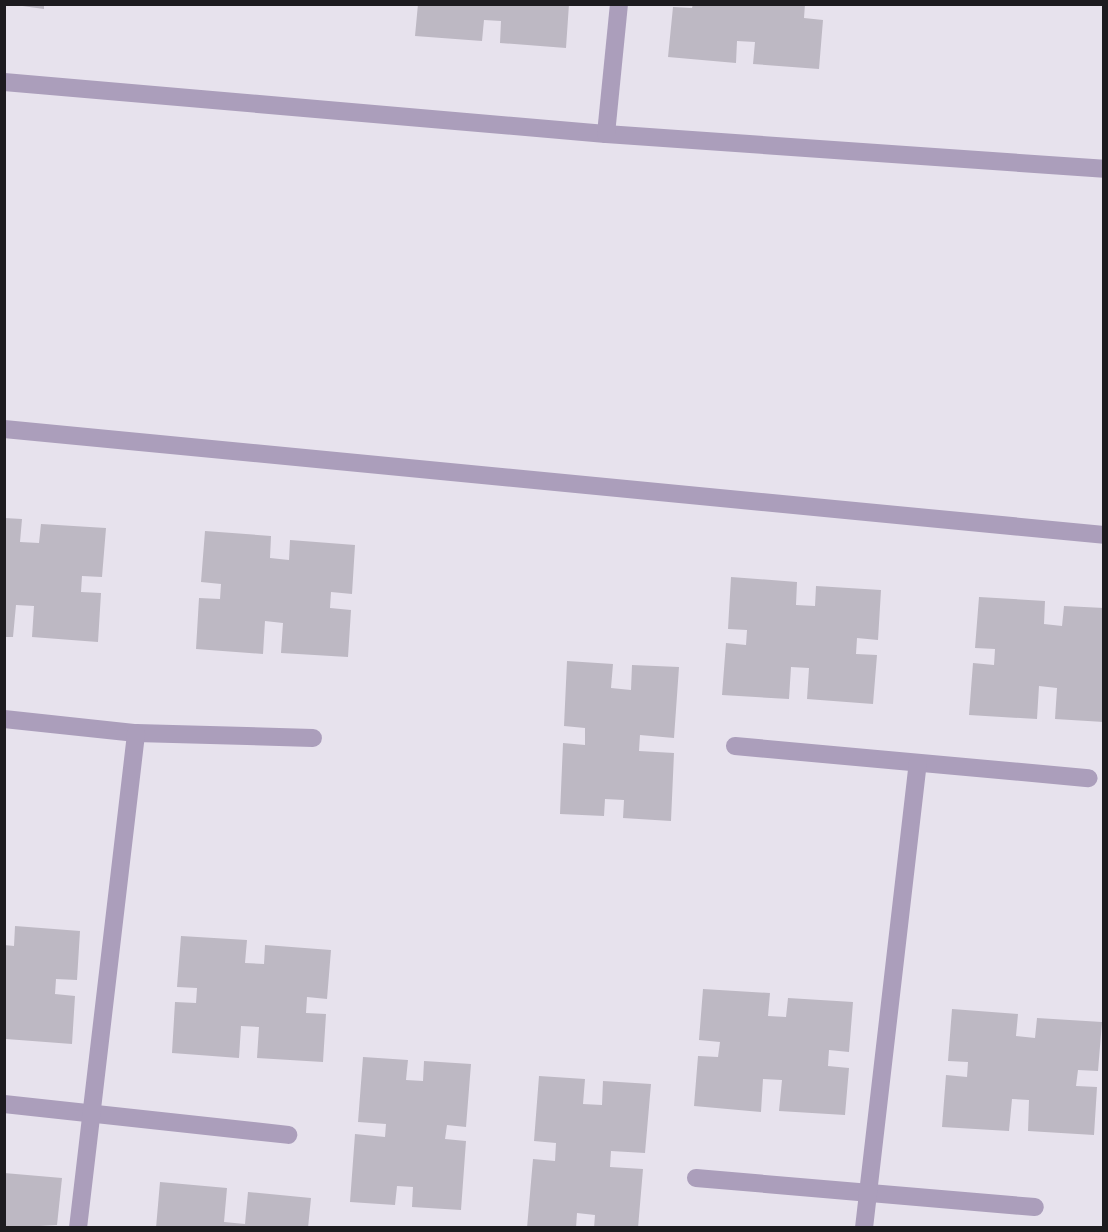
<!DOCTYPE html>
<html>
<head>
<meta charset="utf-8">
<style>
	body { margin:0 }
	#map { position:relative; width:1108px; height:1232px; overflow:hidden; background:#e7e2ed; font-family:Ubuntu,sans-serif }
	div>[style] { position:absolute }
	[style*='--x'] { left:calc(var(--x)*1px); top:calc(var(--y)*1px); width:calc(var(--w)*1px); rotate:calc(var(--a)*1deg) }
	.building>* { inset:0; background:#bdb8c3 }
	.service>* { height:18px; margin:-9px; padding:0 9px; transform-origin:9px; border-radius:9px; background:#ab9ebb }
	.minor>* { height:18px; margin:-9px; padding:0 9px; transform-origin:9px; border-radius:9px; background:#ab9ebb }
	span { translate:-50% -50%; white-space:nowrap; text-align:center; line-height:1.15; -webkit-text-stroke:6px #f4effa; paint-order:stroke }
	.frame { position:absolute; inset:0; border:6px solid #1d1b1f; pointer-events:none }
</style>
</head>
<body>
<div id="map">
	<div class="building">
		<i style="clip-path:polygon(8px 4px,44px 4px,44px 9px)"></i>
		<i style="clip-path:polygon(418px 4px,569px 4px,566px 48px,500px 43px,501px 21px,484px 20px,482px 41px,415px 36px)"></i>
		<i style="clip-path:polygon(693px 4px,805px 4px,804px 18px,823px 20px,819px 69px,753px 64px,755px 42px,737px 41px,736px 63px,668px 57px,673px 7px,692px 8px)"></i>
		<i style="clip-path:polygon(4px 518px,22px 519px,20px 542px,39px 543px,41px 524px,106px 528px,102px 577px,82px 576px,81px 592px,101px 593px,98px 642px,32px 637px,34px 606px,16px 605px,13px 637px,4px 637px)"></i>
		<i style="clip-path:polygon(205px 531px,271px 536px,270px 558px,289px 560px,290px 540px,355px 545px,352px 594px,331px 592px,330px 608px,351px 610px,348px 657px,281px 653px,283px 623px,265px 621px,263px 654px,196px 649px,199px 598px,220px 599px,221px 584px,201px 582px)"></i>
		<i style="clip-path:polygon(731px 577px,797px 582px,796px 605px,815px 606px,816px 586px,881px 590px,878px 640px,857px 638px,856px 654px,877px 655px,873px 704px,807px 699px,809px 668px,791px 667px,789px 699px,722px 695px,726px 643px,746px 645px,747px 630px,728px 629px)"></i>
		<i style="clip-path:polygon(979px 597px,1045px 601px,1044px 624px,1062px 626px,1064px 606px,1104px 608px,1104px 722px,1055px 719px,1057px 688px,1039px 686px,1037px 719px,969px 715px,973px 663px,994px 665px,995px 649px,975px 648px)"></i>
		<i style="clip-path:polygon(567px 661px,613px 664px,611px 688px,631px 690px,632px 665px,679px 667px,674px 738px,640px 735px,639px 751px,674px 753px,671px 821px,623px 818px,624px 800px,605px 799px,604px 816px,560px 814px,563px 743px,585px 745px,585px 728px,564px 726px)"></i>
		<i style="clip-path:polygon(15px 926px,80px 931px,77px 980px,56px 979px,55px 994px,75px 996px,72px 1044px,6px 1039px,4px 945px,14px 946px)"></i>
		<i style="clip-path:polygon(181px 936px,247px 940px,245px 963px,264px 964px,265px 945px,331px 950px,327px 999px,307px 997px,306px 1013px,326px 1014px,323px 1062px,257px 1058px,259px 1027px,241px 1026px,239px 1058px,172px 1053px,175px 1002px,196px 1003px,197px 988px,177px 987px)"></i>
		<i style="clip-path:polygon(703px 989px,770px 993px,768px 1016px,786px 1017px,788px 998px,853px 1002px,849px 1052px,829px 1050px,828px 1066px,849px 1068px,845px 1115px,779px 1111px,782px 1080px,763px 1079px,761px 1112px,694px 1106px,698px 1056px,718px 1057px,720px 1042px,699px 1040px)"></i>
		<i style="clip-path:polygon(952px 1009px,1018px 1014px,1016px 1036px,1035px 1038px,1037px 1018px,1102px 1022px,1098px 1071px,1078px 1070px,1076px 1086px,1097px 1087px,1094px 1135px,1028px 1131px,1029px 1100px,1012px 1099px,1009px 1131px,942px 1127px,946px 1075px,967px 1077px,968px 1062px,948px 1061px)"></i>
		<i style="clip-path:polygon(363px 1057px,408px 1060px,406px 1080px,423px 1081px,424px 1061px,471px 1064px,466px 1127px,447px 1125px,445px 1139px,466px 1141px,461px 1210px,412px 1207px,413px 1187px,397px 1186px,395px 1205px,350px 1202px,355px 1134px,385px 1137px,386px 1124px,358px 1122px)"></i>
		<i style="clip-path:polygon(539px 1076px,585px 1079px,583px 1104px,602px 1105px,603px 1081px,651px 1084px,645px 1153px,611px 1151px,610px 1167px,643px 1169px,638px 1228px,594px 1228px,595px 1215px,577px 1213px,576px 1228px,527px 1228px,533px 1159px,555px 1161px,556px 1143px,534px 1141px)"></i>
		<i style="clip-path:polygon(4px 1173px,62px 1178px,57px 1225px,4px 1228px)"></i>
		<i style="clip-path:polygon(160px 1182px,227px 1188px,224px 1222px,245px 1224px,248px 1192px,311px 1198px,308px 1228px,156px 1228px)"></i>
	</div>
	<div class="service">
		<i style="--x:4;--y:719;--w:133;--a:6.1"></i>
		<i style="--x:136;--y:733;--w:177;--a:1.6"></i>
		<i style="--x:735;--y:746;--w:355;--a:5.2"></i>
		<i style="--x:4;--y:1104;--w:286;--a:6.2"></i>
		<i style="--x:696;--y:1178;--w:340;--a:4.9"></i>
	</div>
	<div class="minor">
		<i style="--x:4;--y:82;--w:604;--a:4.94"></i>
		<i style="--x:606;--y:134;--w:499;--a:4"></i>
		<i style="--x:606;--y:134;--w:131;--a:-84.3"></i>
		<i style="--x:4;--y:429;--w:1105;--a:5.5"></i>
		<i style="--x:78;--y:1228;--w:498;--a:-83.3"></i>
		<i style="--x:864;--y:1228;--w:468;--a:-83.4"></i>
	</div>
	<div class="frame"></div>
</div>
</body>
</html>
